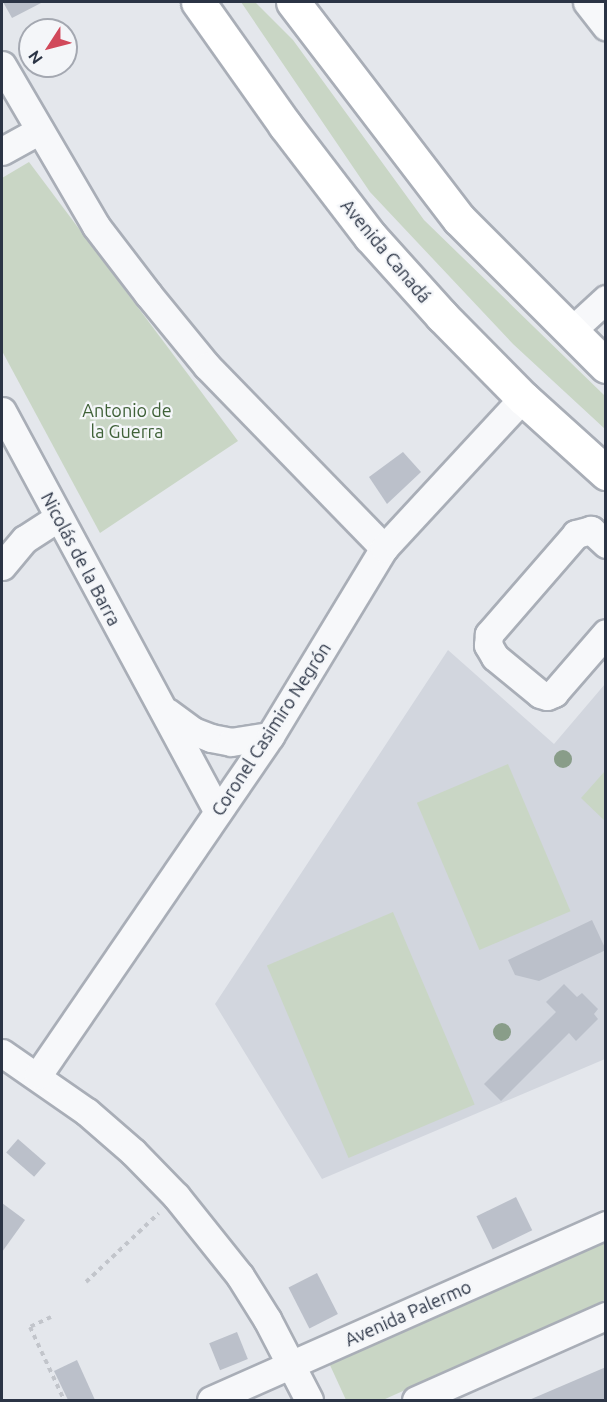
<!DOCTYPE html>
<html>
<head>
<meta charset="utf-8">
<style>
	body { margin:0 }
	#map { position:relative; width:607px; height:1402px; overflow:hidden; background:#e4e7ec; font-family:Ubuntu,sans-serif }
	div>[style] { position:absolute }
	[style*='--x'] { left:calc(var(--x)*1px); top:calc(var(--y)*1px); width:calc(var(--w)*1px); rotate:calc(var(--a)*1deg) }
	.built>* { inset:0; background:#d2d6de }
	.green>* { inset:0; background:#c9d6c5; transform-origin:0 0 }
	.building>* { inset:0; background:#bbc0ca; transform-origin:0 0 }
	.path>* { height:4px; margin-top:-2px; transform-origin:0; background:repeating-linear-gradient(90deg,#c2c5cb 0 4.5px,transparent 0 9px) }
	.roads { filter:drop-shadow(2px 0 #a9aeb7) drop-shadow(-2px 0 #a9aeb7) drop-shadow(0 2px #a9aeb7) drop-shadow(0 -2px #a9aeb7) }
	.minor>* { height:27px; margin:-13.5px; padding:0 13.5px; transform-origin:13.5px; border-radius:13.5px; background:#f7f8fa }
	.major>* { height:33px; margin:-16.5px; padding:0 16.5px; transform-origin:16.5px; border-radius:16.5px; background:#fff }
	.trees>* { width:18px; height:18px; margin:-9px; border-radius:50%; background:#899d89 }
	span { translate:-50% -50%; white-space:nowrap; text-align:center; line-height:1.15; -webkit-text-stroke:4.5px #f4f6f9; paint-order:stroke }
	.street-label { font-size:18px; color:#2b3445 }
	.park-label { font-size:18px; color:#3f6138 }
	.frame { position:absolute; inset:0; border:3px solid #2b3445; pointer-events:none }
	.north { position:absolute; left:18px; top:18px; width:60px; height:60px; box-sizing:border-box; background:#f4f6f9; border:2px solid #a4a8b1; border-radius:50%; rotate:234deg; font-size:16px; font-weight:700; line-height:24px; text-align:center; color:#2b3445 }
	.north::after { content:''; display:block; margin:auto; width:21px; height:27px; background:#d1495b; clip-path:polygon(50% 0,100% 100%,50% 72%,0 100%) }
</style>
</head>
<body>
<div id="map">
	<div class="built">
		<i style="clip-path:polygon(448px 650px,554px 744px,605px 684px,605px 1059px,322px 1179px,215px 1004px)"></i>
	</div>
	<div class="green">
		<i style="clip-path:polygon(241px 2px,255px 2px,293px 40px,424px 220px,605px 396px,605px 429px,513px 344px,370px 192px)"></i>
		<i style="clip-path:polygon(29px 162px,238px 441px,100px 533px,2px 351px,2px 178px)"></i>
		<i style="left:508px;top:764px;width:160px;height:99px;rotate:67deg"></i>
		<i style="clip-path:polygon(605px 771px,605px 821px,581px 798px)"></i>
		<i style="left:393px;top:912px;width:209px;height:137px;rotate:67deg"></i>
		<i style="clip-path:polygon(605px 1238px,605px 1300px,383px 1400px,346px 1400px,329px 1363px)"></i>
	</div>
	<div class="building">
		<i style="clip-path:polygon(3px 2px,43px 2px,12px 18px)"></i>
		<i style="clip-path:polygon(403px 452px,421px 472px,387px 504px,369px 477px)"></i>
		<i style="clip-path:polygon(592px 920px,606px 950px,539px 981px,515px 975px,508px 960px)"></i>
		<i style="clip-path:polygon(564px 984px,577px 997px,582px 993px,598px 1009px,594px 1014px,598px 1019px,576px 1041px,569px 1033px,501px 1101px,484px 1084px,556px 1012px,546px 1002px)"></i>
		<i style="left:18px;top:1139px;width:37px;height:18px;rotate:41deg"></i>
		<i style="left:516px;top:1197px;width:37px;height:44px;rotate:64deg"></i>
		<i style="clip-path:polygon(2px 1203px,25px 1220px,2px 1252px)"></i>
		<i style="left:317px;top:1273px;width:46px;height:32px;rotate:63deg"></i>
		<i style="left:237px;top:1332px;width:29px;height:30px;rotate:68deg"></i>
		<i style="clip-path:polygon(77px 1360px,95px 1400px,68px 1400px,54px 1371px)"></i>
		<i style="clip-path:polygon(606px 1367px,606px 1400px,529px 1400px)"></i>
	</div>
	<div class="path">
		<i style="--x:86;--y:1282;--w:100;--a:-43.4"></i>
		<i style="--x:51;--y:1317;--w:23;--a:155"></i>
		<i style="--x:30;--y:1327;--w:81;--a:65"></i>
	</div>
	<div class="roads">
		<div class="minor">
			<i style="--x:587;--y:2;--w:31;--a:52"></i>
			<i style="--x:2;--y:65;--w:186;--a:59.7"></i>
			<i style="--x:96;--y:226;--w:86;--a:52.6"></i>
			<i style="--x:148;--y:294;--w:93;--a:50.7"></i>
			<i style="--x:207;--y:366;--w:254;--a:45.8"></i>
			<i style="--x:2;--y:151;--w:43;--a:-28.9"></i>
			<i style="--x:570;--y:332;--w:49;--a:-42.5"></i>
			<i style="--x:2;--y:411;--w:455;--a:61.7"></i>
			<i style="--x:606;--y:544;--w:21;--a:-137"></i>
			<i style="--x:591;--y:530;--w:16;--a:165"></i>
			<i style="--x:576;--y:534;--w:133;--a:131"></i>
			<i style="--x:489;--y:634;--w:11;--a:95"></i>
			<i style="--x:488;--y:645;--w:14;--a:60"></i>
			<i style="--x:495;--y:657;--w:58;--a:39.4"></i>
			<i style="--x:540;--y:694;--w:7;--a:16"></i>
			<i style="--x:547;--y:696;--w:8;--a:-23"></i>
			<i style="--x:554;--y:693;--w:79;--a:-49.1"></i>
			<i style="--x:2;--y:566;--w:35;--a:-50"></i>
			<i style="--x:25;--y:539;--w:40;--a:-32.9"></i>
			<i style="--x:167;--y:712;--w:32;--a:36"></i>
			<i style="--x:193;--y:731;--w:19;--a:21"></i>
			<i style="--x:211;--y:738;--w:20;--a:11"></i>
			<i style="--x:231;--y:742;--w:39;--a:-9"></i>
			<i style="--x:2;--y:1053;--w:103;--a:34.8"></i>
			<i style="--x:87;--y:1112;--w:61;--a:41"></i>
			<i style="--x:133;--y:1152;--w:62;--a:45.7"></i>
			<i style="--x:176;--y:1196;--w:102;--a:51.3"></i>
			<i style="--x:240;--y:1276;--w:51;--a:57.9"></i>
			<i style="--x:267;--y:1319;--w:91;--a:62.6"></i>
			<i style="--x:38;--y:1075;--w:411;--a:-55.6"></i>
			<i style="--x:270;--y:736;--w:220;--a:-58.8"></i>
			<i style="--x:384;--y:548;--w:205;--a:-47.2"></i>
			<i style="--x:211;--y:1400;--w:432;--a:-23.9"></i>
			<i style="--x:416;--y:1400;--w:208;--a:-23.9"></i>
		</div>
		<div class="major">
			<i style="--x:198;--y:2;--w:151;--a:54.7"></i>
			<i style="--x:285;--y:125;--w:140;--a:52.6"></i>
			<i style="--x:370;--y:236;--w:108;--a:48"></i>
			<i style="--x:442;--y:316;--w:115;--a:45.4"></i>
			<i style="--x:523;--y:398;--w:112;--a:42.1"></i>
			<i style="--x:293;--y:2;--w:273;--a:52.6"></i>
			<i style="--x:459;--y:219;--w:208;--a:45"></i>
		</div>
	</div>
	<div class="trees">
		<i style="left:563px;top:759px"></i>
		<i style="left:502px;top:1032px"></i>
	</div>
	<div class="street-label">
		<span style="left:386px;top:251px;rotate:50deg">Avenida Canadá</span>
		<span style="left:81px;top:559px;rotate:62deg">Nicolás de la Barra</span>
		<span style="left:271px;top:729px;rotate:-57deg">Coronel Casimiro Negrón</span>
		<span style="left:408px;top:1313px;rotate:-24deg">Avenida Palermo</span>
	</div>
	<div class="park-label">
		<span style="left:127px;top:421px">Antonio de<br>la Guerra</span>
	</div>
	<div class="frame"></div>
	<div class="north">N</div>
</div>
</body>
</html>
